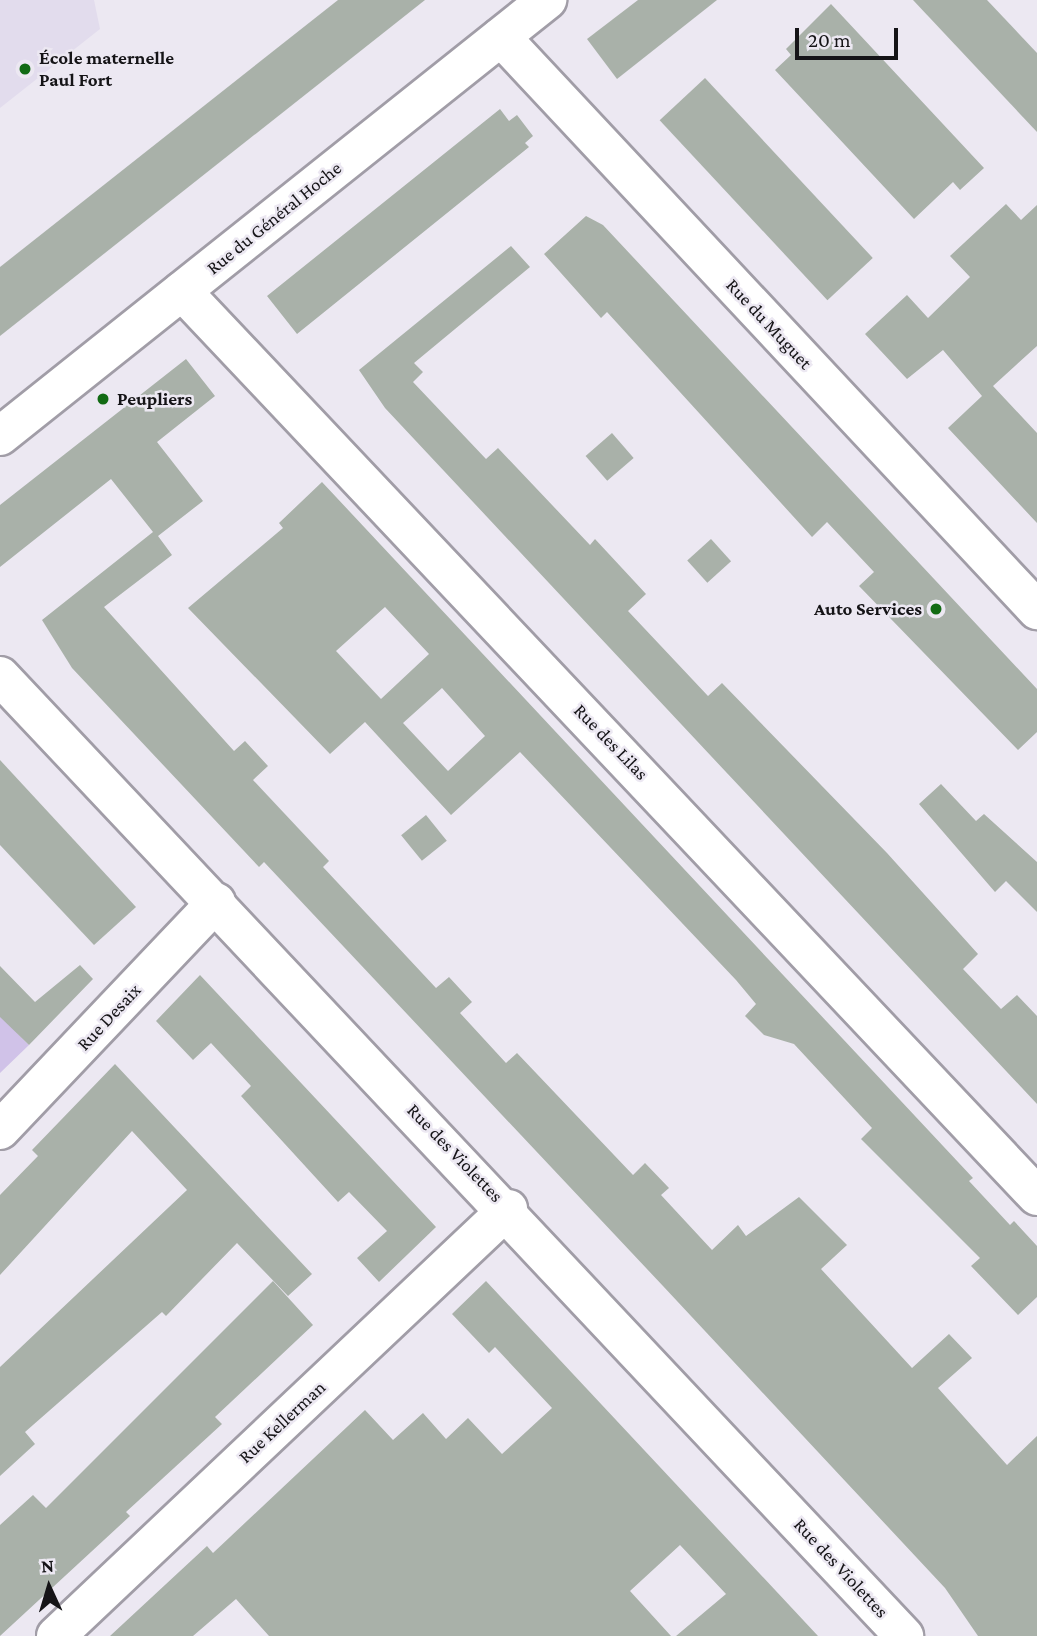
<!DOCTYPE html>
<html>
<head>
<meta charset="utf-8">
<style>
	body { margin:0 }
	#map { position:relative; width:1037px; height:1636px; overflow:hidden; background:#ece8f2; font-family:"Crimson Pro",serif }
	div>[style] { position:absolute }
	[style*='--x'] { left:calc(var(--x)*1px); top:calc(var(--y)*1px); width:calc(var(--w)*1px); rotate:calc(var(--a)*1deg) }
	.built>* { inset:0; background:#e2dced }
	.green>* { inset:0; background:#d0c2e8 }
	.building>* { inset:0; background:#a9b1a9; transform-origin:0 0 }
	.roads { filter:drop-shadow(2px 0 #a19da7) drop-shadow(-2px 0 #a19da7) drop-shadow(0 2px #a19da7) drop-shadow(0 -2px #a19da7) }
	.minor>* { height:38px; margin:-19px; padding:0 19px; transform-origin:19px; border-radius:19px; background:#fff }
	.dots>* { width:19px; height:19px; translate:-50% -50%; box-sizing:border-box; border:4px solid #ece8f2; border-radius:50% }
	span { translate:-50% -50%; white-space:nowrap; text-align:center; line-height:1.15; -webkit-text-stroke:5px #ece8f2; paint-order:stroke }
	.poi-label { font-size:19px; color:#151417; font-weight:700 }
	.left { translate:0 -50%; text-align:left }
	.right { translate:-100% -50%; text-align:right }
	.street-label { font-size:19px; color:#151417 }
	.north { position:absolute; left:14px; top:1552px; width:70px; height:70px; -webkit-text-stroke:5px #ece8f2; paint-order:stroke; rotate:356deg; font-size:19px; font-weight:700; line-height:28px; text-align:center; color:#151417 }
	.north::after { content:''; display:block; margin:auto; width:24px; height:32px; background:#151417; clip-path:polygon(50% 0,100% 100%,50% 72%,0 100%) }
	.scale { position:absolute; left:795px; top:28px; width:103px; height:32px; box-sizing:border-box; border:4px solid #151417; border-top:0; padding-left:9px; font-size:21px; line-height:24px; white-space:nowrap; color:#151417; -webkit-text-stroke:5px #ece8f2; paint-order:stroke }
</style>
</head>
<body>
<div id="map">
	<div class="built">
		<i style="clip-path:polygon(0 0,94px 0,100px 29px,0 108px)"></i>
	</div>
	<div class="green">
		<i style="clip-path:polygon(0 991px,29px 1021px,17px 1033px,29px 1045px,0 1073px)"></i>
	</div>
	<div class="building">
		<i style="clip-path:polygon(338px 0,425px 0,0 336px,0 267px)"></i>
		<i style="clip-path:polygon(638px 0,717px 0,617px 79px,587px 39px)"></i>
		<i style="clip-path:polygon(913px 0,987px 0,1037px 53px,1037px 132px)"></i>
		<i style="clip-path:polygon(831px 4px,984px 168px,960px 190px,953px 182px,914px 219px,775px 70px,791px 55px,786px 49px)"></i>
		<i style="left:705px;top:78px;width:246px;height:62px;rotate:47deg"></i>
		<i style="clip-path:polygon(500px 109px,509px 121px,517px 115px,533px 136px,525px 143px,529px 147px,297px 334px,267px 296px)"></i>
		<i style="clip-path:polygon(1006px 204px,1021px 220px,1037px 205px,1037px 346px,993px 386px,1037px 433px,1037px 523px,948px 428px,982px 396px,943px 350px,907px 379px,865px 334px,907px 295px,928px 318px,970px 277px,950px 256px)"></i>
		<i style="clip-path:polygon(586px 216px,603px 225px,1037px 689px,1037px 732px,1018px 750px,859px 586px,874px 572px,827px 522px,812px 537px,607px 312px,601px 318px,544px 254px)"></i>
		<i style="clip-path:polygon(511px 246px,530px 267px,414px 363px,423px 372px,413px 382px,486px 459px,498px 448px,590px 545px,595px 539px,634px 581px,646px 594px,628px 611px,708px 696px,722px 683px,887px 853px,978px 954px,963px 969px,1001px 1009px,1017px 995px,1037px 1016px,1037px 1104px,385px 408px,359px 370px)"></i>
		<i style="clip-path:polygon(186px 359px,215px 396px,157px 442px,203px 501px,158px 536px,172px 555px,104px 607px,234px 751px,245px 741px,268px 766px,253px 780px,329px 861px,323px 867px,436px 988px,449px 977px,472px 1002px,460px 1013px,506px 1063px,517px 1053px,633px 1175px,645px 1163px,669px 1188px,661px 1195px,712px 1250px,738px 1225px,746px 1236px,799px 1197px,847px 1245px,821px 1269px,912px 1368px,949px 1334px,972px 1358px,938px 1388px,1007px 1465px,1037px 1436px,1037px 1636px,978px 1636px,945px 1588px,663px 1286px,264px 862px,259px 867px,72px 668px,42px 620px,153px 532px,111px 479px,0 567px,0 505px)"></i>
		<i style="left:612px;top:433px;width:33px;height:35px;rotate:49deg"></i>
		<i style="clip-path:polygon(evenodd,322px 482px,973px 1178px,969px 1181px,1010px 1225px,1014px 1221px,1037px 1246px,1037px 1297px,1018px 1315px,971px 1266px,980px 1258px,861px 1139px,872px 1128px,794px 1044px,764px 1035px,745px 1016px,756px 1004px,736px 980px,520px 752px,451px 815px,365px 722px,330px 754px,188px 608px,283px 528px,279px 523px,322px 482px,385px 607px,429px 654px,381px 699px,336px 651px,385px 607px,322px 482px,442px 688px,485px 736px,448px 771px,403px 723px,442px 688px)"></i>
		<i style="left:711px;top:539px;width:30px;height:32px;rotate:48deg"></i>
		<i style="clip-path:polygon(0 760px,136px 907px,94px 945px,0 845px)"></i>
		<i style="clip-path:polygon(941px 784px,976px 821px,984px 814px,1037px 862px,1037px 912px,1006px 881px,995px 892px,919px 804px)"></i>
		<i style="left:426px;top:815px;width:33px;height:32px;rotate:51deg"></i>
		<i style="clip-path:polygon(80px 965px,93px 979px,29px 1045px,0 1017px,0 966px,35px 1002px)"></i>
		<i style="clip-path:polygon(200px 975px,436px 1227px,379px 1282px,357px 1258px,387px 1231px,349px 1192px,338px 1202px,241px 1096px,251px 1086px,211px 1043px,193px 1060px,156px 1021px)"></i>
		<i style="clip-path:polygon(115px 1064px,312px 1274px,288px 1296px,237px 1243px,166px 1316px,162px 1312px,25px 1432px,35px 1444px,0 1476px,0 1367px,187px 1190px,132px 1131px,0 1275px,0 1195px,38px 1156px,32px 1150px)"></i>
		<i style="clip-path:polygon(273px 1281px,313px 1325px,215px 1417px,222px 1424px,126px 1512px,130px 1516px,0 1636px,0 1525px,33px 1495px,46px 1508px)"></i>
		<i style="clip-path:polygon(486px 1281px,818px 1636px,676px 1636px,726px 1594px,680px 1545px,630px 1591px,671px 1636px,269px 1636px,236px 1599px,193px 1636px,110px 1636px,207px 1546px,213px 1553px,365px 1410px,393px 1440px,423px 1413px,446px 1439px,468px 1418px,502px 1454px,552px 1408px,495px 1347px,489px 1353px,452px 1314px)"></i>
	</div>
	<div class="roads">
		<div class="minor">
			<i style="--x:501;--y:37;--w:785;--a:46.91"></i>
			<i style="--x:182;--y:291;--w:1245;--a:46.63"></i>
			<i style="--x:0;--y:436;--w:700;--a:-38.56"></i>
			<i style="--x:0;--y:676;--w:1319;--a:46.72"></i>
			<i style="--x:0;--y:1130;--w:314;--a:-46.5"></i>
			<i style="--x:56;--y:1636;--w:622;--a:-43.37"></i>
		</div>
	</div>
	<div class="dots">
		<i style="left:25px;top:69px;background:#126b14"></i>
		<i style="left:103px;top:399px;background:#126b14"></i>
		<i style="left:936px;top:609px;background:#126b14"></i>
	</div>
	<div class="poi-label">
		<span class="left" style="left:39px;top:69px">École maternelle<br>Paul Fort</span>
		<span class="left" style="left:117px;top:399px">Peupliers</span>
		<span class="right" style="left:922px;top:609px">Auto Services</span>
	</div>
	<div class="street-label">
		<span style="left:274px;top:218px;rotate:-39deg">Rue du Général Hoche</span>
		<span style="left:769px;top:324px;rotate:47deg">Rue du Muguet</span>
		<span style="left:611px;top:742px;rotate:46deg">Rue des Lilas</span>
		<span style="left:109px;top:1017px;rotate:-47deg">Rue Desaix</span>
		<span style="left:455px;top:1153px;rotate:46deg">Rue des Violettes</span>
		<span style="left:282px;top:1422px;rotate:-43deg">Rue Kellerman</span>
		<span style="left:841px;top:1568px;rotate:47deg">Rue des Violettes</span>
	</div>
	<div class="north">N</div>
	<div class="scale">20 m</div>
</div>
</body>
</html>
